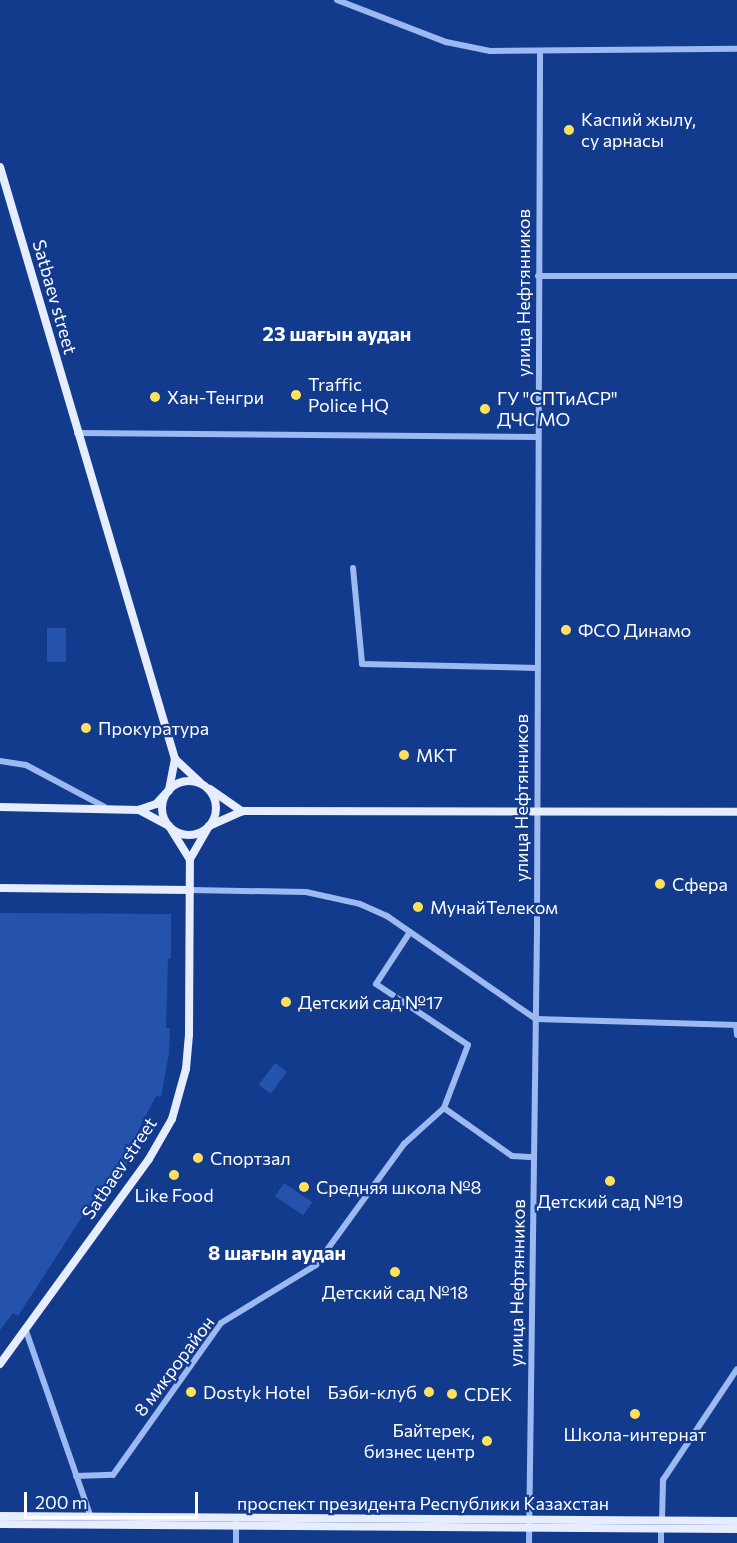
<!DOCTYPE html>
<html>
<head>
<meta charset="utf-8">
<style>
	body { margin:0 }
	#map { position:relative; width:737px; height:1543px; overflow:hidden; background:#133b8d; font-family:Commissioner,sans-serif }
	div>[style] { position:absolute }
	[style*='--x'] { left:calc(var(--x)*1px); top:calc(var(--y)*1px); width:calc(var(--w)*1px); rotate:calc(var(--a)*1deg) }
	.green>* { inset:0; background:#2553ac; transform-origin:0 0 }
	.minor>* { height:6px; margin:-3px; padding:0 3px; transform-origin:3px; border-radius:3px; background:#9cb9f1 }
	.major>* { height:8px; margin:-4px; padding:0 4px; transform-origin:4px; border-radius:4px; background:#e6edff }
	.major>.ring { margin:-4px; padding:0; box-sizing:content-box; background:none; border:8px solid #e6edff; border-radius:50% }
	.dots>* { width:16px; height:16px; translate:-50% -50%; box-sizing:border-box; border:3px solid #133b8d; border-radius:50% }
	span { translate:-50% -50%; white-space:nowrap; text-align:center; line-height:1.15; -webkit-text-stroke:4.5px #133b8d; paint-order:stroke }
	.poi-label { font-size:18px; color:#fff }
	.left { translate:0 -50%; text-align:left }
	.right { translate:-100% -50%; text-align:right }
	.street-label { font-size:18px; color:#fff }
	.neighbourhood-label { font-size:20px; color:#fff; font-weight:700 }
	.scale { position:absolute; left:24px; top:1492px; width:174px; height:27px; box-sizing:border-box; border:3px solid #fff; border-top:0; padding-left:8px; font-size:18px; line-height:21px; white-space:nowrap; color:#fff; -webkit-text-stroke:4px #133b8d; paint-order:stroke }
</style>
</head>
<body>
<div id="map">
	<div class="green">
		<i style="left:47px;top:628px;width:19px;height:34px"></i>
		<i style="clip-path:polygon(0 913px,171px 914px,171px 958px,168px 959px,166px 1028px,170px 1028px,169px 1053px,161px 1097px,156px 1096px,127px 1153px,132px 1156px,94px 1209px,89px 1206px,18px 1316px,13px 1313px,0 1330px)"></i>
		<i style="left:275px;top:1063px;width:15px;height:27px;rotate:37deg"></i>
		<i style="left:284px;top:1183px;width:34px;height:16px;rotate:34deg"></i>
	</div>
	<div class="minor">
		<i style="--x:337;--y:0;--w:117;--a:21.1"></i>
		<i style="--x:446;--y:42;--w:45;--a:11.6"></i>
		<i style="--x:490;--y:51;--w:247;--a:-0.5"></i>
		<i style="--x:538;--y:276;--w:199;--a:0"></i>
		<i style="--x:77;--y:433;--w:461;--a:0.5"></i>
		<i style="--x:353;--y:568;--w:96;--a:84.6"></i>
		<i style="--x:362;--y:664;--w:175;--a:1.3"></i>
		<i style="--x:0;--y:761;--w:26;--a:9"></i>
		<i style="--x:26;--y:765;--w:89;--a:28"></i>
		<i style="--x:190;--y:890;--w:116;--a:1"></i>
		<i style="--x:306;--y:892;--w:55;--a:12.5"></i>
		<i style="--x:360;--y:904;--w:30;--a:24"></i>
		<i style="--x:387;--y:916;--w:181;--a:34.7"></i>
		<i style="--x:536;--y:1019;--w:201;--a:1.7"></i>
		<i style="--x:410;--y:932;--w:62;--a:123.2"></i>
		<i style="--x:376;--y:984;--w:110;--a:33.5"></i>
		<i style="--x:468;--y:1045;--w:67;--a:110.9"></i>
		<i style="--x:444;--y:1108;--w:83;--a:35.2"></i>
		<i style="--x:512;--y:1156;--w:22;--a:3"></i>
		<i style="--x:736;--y:1025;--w:10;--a:84"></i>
		<i style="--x:25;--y:1328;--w:200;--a:70.8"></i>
		<i style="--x:76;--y:1476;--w:37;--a:-2"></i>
		<i style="--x:113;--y:1475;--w:186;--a:-54.6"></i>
		<i style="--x:221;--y:1323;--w:111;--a:-31.4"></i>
		<i style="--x:316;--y:1265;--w:150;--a:-54"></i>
		<i style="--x:404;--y:1144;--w:54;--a:-42"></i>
		<i style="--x:662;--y:1521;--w:41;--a:-88.6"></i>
		<i style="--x:663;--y:1480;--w:133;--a:-56.3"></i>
		<i style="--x:236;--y:1522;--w:21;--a:90"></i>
		<i style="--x:661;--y:1529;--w:14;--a:90"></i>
		<i style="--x:529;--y:1543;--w:614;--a:-89.25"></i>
		<i style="--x:537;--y:929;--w:877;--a:-89.8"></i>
	</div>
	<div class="major">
		<i style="--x:0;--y:167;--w:617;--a:73.53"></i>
		<i style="--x:175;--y:759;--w:32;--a:101"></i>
		<i style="--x:169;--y:790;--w:19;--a:133"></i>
		<i style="--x:156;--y:804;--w:18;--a:161"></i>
		<i style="--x:175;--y:759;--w:34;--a:43"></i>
		<i class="ring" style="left:162px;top:781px;width:46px;height:46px"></i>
		<i style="--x:210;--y:789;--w:39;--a:35"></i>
		<i style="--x:0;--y:807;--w:139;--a:1.2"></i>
		<i style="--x:139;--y:810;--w:34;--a:28"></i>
		<i style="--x:169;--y:826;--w:39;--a:58"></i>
		<i style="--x:0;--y:888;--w:190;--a:0.6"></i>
		<i style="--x:0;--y:1364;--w:253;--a:-54"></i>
		<i style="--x:149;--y:1159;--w:46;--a:-60.1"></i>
		<i style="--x:172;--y:1119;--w:52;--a:-74.4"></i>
		<i style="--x:186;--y:1069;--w:35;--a:-85"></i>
		<i style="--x:189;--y:1034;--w:175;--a:-89.7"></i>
		<i style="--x:190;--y:859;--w:38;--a:-60"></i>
		<i style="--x:209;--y:826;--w:36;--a:-24"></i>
		<i style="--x:242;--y:811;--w:495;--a:0.1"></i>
		<i style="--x:0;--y:1516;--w:737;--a:0.39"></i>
		<i style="--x:0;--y:1524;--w:737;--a:0.39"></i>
	</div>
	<div class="dots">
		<i style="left:569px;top:130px;background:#ffe15c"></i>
		<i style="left:296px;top:395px;background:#ffe15c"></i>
		<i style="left:155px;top:397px;background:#ffe15c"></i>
		<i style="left:485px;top:409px;background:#ffe15c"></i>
		<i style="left:566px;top:630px;background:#ffe15c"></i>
		<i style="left:86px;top:728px;background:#ffe15c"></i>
		<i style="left:404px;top:755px;background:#ffe15c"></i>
		<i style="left:660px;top:884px;background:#ffe15c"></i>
		<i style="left:418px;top:907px;background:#ffe15c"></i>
		<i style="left:286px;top:1002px;background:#ffe15c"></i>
		<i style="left:198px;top:1158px;background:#ffe15c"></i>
		<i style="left:174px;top:1175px;background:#ffe15c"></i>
		<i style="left:610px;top:1181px;background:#ffe15c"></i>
		<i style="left:304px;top:1187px;background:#ffe15c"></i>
		<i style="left:395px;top:1272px;background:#ffe15c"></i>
		<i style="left:191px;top:1392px;background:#ffe15c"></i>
		<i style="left:429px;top:1392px;background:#ffe15c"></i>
		<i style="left:452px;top:1394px;background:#ffe15c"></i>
		<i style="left:635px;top:1414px;background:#ffe15c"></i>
		<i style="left:487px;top:1441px;background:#ffe15c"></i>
	</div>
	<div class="poi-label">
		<span class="left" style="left:581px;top:130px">Каспий жылу,<br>су арнасы</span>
		<span class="left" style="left:308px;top:395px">Traffic<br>Police HQ</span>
		<span class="left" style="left:167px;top:397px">Хан-Тенгри</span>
		<span class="left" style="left:497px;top:409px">ГУ "СПТиАСР"<br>ДЧС МО</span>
		<span class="left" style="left:578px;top:630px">ФСО Динамо</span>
		<span class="left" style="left:98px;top:728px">Прокуратура</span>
		<span class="left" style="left:416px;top:755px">МКТ</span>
		<span class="left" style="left:672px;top:884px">Сфера</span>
		<span class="left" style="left:430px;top:907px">МунайТелеком</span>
		<span class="left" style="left:298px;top:1002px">Детский сад №17</span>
		<span class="left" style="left:210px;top:1158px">Спортзал</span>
		<span class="left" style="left:316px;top:1187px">Средняя школа №8</span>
		<span style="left:174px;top:1195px">Like Food</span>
		<span style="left:610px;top:1201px">Детский сад №19</span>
		<span style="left:395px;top:1292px">Детский сад №18</span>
		<span class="left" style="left:203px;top:1392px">Dostyk Hotel</span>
		<span class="right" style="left:417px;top:1392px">Бэби-клуб</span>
		<span class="left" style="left:464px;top:1394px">CDEK</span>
		<span class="right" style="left:475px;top:1441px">Байтерек,<br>бизнес центр</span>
		<span style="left:635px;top:1434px">Школа-интернат</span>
	</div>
	<div class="street-label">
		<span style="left:523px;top:293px;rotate:-90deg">улица Нефтянников</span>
		<span style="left:55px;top:297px;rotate:74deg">Satbaev street</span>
		<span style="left:521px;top:798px;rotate:-90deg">улица Нефтянников</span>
		<span style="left:119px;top:1168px;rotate:-56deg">Satbaev street</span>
		<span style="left:517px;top:1283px;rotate:-89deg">улица Нефтянников</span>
		<span style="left:174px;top:1366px;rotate:-53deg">8 микрорайон</span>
		<span style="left:423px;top:1503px">проспект президента Республики Казахстан</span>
	</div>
	<div class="neighbourhood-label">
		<span style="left:337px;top:333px">23 шағын аудан</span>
		<span style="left:277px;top:1252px">8 шағын аудан</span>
	</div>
	<div class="scale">200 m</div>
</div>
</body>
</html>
